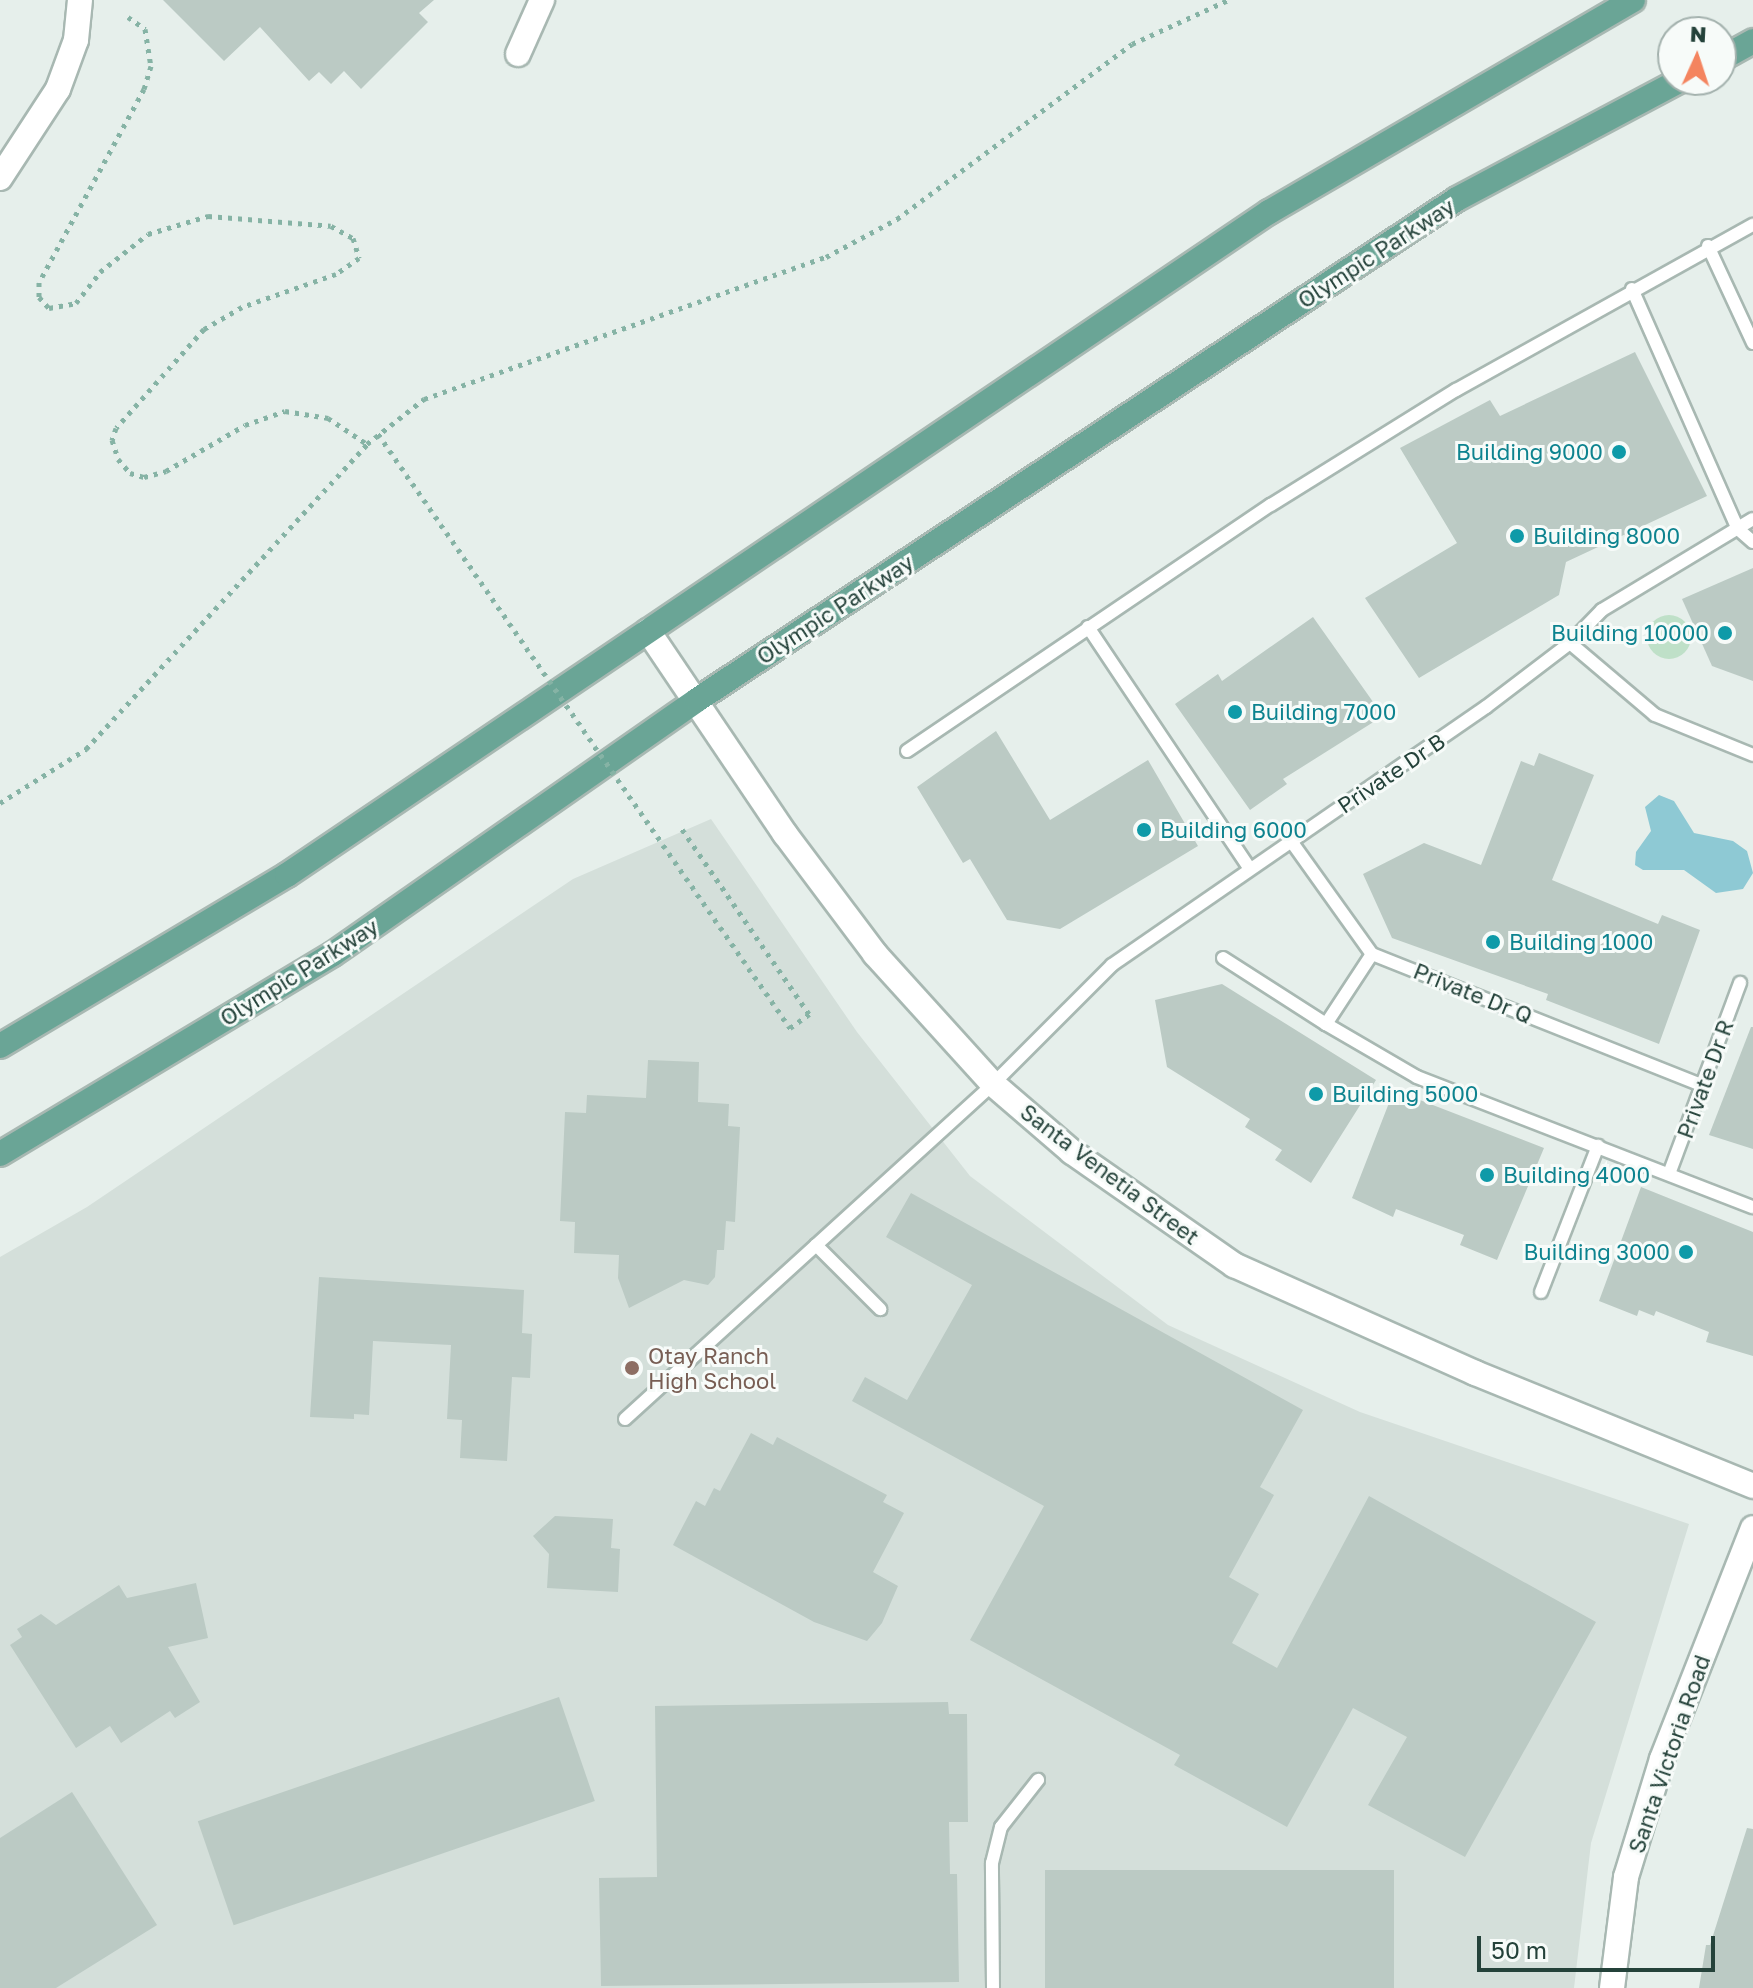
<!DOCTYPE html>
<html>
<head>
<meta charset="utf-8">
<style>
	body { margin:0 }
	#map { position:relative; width:1753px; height:1988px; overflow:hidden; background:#e6efeb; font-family:"Golos Text",sans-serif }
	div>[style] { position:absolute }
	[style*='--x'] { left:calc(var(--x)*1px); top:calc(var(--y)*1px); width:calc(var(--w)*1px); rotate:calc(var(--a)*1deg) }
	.built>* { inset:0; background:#d4dfda }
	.green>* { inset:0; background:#bfe0c8 }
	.round { border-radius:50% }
	.water>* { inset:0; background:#8ec9d4 }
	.building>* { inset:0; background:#bbcac4; transform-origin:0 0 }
	.path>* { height:5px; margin-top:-2.5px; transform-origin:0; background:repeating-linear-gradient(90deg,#86b3a5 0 4px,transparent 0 10px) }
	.roads { filter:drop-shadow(2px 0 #a8b8b2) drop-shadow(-2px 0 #a8b8b2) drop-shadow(0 2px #a8b8b2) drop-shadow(0 -2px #a8b8b2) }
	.lane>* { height:12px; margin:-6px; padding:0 6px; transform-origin:6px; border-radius:6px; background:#fff }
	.street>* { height:24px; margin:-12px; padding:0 12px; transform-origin:12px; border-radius:12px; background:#fff }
	.secondary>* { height:24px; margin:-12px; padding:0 12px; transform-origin:12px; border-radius:12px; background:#fff }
	.primary>* { height:24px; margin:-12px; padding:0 12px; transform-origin:12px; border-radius:12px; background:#6aa596 }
	.path-bridge>* { height:5px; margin-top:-2.5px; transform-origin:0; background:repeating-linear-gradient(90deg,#86b3a5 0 4px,transparent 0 10px) }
	.dots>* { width:22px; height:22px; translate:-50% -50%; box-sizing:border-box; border:4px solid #f7fbf9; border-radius:50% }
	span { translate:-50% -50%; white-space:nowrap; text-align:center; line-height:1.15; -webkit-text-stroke:6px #f7fbf9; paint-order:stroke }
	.street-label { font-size:22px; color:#24423a }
	.culture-label { font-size:22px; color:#0d838f }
	.right { translate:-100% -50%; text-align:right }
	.left { translate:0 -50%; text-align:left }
	.education-label { font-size:22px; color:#785e54 }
	.north { position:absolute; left:1657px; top:16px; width:80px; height:80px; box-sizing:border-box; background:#f7fbf9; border:2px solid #a3b1ad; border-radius:50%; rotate:3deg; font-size:22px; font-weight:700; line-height:32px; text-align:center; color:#24423a }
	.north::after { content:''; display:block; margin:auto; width:28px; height:36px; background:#f4845f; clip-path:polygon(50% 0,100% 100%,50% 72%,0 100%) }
	.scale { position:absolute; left:1477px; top:1936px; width:238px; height:36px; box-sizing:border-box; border:4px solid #24423a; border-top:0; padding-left:10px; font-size:24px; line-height:28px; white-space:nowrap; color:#24423a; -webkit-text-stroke:6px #f7fbf9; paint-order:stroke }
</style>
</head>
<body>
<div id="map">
	<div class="built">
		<i style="clip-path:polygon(711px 819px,857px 1032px,970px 1176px,1168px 1325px,1360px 1412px,1689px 1524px,1591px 1843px,1574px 1988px,0 1988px,0 1257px,87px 1207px,573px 879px)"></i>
	</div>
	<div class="green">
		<i class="round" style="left:1647px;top:615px;width:44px;height:44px"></i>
	</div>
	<div class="water">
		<i style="clip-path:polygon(1659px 795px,1674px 801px,1694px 833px,1733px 841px,1747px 851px,1753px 873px,1743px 889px,1716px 893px,1684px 870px,1643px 870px,1635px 865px,1636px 852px,1651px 831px,1645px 807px)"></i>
	</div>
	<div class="building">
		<i style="clip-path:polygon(163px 0,434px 0,419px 13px,428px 22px,361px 89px,344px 71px,331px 84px,319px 72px,309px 81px,260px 27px,224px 61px)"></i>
		<i style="clip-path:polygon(1635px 352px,1707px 496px,1566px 562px,1559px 595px,1419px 678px,1365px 598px,1457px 543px,1400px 448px,1490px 400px,1500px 416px)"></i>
		<i style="clip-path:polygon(1753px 568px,1753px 681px,1712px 666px,1682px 599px)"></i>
		<i style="clip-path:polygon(1313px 617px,1383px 716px,1283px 779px,1287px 784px,1250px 810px,1175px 704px,1218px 674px,1222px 681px)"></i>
		<i style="clip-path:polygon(996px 731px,1050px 820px,1148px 760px,1198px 846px,1060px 929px,1007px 920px,970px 859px,963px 863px,917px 787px)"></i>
		<i style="clip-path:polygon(1539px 753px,1594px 775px,1552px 880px,1658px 924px,1662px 915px,1700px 930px,1659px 1044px,1546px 1000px,1548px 994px,1392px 938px,1363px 874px,1424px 843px,1481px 865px,1521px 761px,1534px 766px)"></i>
		<i style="clip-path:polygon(1222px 984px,1376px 1080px,1311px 1183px,1275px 1160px,1282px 1150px,1245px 1127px,1250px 1119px,1167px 1067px,1155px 1000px)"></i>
		<i style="clip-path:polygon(1751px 1027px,1753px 1027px,1753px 1149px,1709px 1135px)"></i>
		<i style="clip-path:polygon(648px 1060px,699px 1062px,698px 1102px,729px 1104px,728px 1126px,740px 1127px,735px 1222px,726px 1221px,724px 1250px,717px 1250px,715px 1277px,708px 1285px,684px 1280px,629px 1308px,618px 1278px,619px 1255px,574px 1253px,575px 1222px,560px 1221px,565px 1112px,586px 1113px,587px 1095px,646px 1098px)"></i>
		<i style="clip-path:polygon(1394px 1090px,1544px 1148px,1497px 1260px,1460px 1245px,1464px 1235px,1396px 1209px,1393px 1217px,1352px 1198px)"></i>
		<i style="clip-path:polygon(1641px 1187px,1753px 1232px,1753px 1356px,1706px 1342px,1709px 1332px,1656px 1311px,1654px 1316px,1639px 1310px,1637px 1316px,1599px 1301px)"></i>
		<i style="clip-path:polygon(911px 1193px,1303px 1410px,1260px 1487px,1274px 1495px,1229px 1577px,1259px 1594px,1232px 1643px,1277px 1668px,1369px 1496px,1596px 1622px,1465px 1857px,1368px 1805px,1407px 1737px,1353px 1708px,1287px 1827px,1174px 1765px,1180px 1755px,970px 1640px,1044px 1506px,852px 1401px,865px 1377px,907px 1400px,972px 1285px,886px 1237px)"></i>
		<i style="clip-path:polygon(319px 1277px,524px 1290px,522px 1333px,532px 1334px,530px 1378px,512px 1377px,507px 1461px,460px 1458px,462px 1420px,447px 1419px,451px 1345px,373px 1341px,369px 1415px,354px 1414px,354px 1419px,310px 1417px)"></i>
		<i style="clip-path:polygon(751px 1433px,773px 1445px,777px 1437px,792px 1445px,887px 1495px,883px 1502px,904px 1513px,873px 1572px,898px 1586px,882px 1623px,867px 1641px,814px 1622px,673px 1545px,696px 1501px,705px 1506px,714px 1488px,720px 1491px)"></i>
		<i style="clip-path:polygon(555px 1516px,613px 1519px,611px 1548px,620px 1549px,618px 1592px,547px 1588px,549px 1554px,533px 1536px)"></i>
		<i style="clip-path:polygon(196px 1583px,208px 1638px,168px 1647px,200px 1702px,175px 1718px,170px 1711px,121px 1743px,110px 1726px,76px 1748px,10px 1645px,22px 1637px,17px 1629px,41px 1614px,56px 1625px,119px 1585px,127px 1598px)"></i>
		<i style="left:559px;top:1697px;width:110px;height:382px;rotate:71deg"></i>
		<i style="clip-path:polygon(948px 1702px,949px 1714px,967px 1714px,968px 1822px,949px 1822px,950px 1874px,957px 1874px,959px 1982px,601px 1986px,599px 1878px,657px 1877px,655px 1706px)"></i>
		<i style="clip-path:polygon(72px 1792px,157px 1925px,56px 1988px,0 1988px,0 1838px)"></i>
		<i style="clip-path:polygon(1747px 1828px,1753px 1829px,1753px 1988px,1699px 1988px,1706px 1945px,1710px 1945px)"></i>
		<i style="left:1394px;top:1870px;width:118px;height:349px;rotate:90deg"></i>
	</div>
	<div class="path">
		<i style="--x:128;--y:17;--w:21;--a:35"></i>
		<i style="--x:145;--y:29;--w:37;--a:81"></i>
		<i style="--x:151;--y:66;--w:24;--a:107"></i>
		<i style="--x:144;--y:89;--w:220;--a:118.5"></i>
		<i style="--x:39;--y:282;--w:15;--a:90"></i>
		<i style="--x:39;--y:297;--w:15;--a:48"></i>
		<i style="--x:49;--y:308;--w:27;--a:-10"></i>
		<i style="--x:76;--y:303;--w:39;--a:-52"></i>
		<i style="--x:100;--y:272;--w:61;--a:-38.4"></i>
		<i style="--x:148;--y:234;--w:63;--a:-16.7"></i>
		<i style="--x:208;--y:216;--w:123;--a:4.6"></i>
		<i style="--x:331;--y:226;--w:25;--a:29"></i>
		<i style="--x:353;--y:238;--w:21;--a:73"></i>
		<i style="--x:359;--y:258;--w:28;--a:145"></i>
		<i style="--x:336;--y:274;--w:100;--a:160.7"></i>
		<i style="--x:242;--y:307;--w:44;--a:149.9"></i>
		<i style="--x:204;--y:329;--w:132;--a:131.6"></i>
		<i style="--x:116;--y:428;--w:13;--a:108"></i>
		<i style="--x:112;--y:440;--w:20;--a:72"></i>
		<i style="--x:118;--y:459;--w:18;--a:49"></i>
		<i style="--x:130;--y:473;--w:15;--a:16"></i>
		<i style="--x:144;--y:477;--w:23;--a:-15"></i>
		<i style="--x:166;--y:471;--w:91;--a:-30.2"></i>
		<i style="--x:245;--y:425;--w:42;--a:-19.3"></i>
		<i style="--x:285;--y:411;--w:44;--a:9.2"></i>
		<i style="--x:328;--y:418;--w:47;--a:33.7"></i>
		<i style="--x:0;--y:803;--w:102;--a:-32.1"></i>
		<i style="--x:86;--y:749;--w:415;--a:-47.3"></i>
		<i style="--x:367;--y:444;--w:73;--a:-38.3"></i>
		<i style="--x:424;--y:399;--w:426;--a:-19.5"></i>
		<i style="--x:826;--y:257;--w:81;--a:-28.2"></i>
		<i style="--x:897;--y:219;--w:293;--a:-36.7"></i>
		<i style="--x:1132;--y:44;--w:106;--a:-24.6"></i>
	</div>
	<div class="roads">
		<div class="lane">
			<i style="--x:1708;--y:246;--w:107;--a:65.1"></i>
			<i style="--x:1632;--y:289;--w:262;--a:66.2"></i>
			<i style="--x:1738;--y:529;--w:20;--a:41"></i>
			<i style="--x:1088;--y:627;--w:291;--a:56.2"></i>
			<i style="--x:1570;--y:643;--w:111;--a:40.3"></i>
			<i style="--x:1655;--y:715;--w:106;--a:22.2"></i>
			<i style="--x:907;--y:751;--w:439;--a:-34.1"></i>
			<i style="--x:1271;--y:505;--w:218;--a:-31.9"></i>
			<i style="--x:1456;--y:390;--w:340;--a:-29.1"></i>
			<i style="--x:1291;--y:841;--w:139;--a:54.4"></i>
			<i style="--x:1372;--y:954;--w:355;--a:21.7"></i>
			<i style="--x:1372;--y:954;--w:84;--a:123.3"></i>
			<i style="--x:1326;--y:1024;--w:105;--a:30.2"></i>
			<i style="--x:1417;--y:1077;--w:360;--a:21.2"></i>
			<i style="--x:1223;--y:958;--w:122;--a:32.7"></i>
			<i style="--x:1669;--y:1174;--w:204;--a:-69.6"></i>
			<i style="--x:816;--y:1245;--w:91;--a:45"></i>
			<i style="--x:1541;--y:1292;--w:157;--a:-68.7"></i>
			<i style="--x:625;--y:1419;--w:498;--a:-42.3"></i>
			<i style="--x:993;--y:1084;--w:168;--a:-45"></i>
			<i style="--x:1112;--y:965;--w:454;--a:-34.6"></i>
			<i style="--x:1486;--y:707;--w:106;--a:-37.3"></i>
			<i style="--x:1570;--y:643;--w:46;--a:-45.9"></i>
			<i style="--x:1602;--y:610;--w:176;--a:-31.1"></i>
			<i style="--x:993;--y:1988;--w:125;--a:-90.5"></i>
			<i style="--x:992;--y:1863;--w:37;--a:-76"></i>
			<i style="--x:1001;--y:1827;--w:60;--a:-51.8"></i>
		</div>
		<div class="street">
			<i style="--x:518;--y:54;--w:59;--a:-66"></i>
			<i style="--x:0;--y:178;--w:106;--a:-56.9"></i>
			<i style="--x:58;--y:89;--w:52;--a:-69.8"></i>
			<i style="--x:76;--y:40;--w:40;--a:-84.3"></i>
		</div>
		<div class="secondary">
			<i style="--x:648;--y:631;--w:245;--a:56"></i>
			<i style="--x:785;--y:834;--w:150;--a:53.1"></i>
			<i style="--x:875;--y:954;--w:176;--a:47.8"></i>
			<i style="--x:993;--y:1084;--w:104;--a:40.7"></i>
			<i style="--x:1072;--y:1152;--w:198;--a:34.9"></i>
			<i style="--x:1234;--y:1265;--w:264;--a:24.1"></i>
			<i style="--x:1475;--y:1373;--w:300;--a:22.1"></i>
			<i style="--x:1612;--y:1988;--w:112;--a:-82.8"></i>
			<i style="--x:1626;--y:1877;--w:123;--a:-73"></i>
			<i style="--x:1662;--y:1759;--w:248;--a:-68.5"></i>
		</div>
		<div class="primary">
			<i style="--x:1721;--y:59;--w:37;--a:-29"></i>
			<i style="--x:0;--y:1046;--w:334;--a:-30.8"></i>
			<i style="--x:287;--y:875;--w:1185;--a:-34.03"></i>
			<i style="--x:1269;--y:212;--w:421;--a:-30.2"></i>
			<i style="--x:0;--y:1154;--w:388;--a:-31"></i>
			<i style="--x:333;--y:954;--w:444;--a:-34.9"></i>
			<i style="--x:697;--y:700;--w:910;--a:-33.39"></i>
			<i style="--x:1457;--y:199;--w:254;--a:-28"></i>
		</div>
	</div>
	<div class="path-bridge">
		<i style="--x:378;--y:434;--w:723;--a:55.25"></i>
		<i style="--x:790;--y:1028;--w:24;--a:-36"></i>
		<i style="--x:809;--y:1014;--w:226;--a:-124.5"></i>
	</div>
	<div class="dots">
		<i style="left:1619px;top:452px;background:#0f9aa8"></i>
		<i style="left:1517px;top:536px;background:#0f9aa8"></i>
		<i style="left:1725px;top:633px;background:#0f9aa8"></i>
		<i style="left:1235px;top:712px;background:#0f9aa8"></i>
		<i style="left:1144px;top:830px;background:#0f9aa8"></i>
		<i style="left:1493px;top:942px;background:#0f9aa8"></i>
		<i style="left:1316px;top:1094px;background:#0f9aa8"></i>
		<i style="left:1487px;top:1175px;background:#0f9aa8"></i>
		<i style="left:1686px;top:1252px;background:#0f9aa8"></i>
		<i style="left:632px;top:1368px;background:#8d6e63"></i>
	</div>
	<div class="street-label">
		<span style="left:1376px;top:253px;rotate:-33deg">Olympic Parkway</span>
		<span style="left:835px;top:609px;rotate:-33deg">Olympic Parkway</span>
		<span style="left:1391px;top:773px;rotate:-34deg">Private Dr B</span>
		<span style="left:299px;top:972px;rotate:-32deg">Olympic Parkway</span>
		<span style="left:1473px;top:993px;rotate:22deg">Private Dr Q</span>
		<span style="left:1705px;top:1079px;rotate:-70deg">Private Dr R</span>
		<span style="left:1110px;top:1174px;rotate:37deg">Santa Venetia Street</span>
		<span style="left:1669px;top:1754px;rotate:-71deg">Santa Victoria Road</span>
	</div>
	<div class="culture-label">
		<span class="right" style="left:1603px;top:452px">Building 9000</span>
		<span class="left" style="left:1533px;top:536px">Building 8000</span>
		<span class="right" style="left:1709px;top:633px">Building 10000</span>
		<span class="left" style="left:1251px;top:712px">Building 7000</span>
		<span class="left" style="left:1160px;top:830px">Building 6000</span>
		<span class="left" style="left:1509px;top:942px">Building 1000</span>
		<span class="left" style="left:1332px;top:1094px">Building 5000</span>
		<span class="left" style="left:1503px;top:1175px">Building 4000</span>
		<span class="right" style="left:1670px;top:1252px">Building 3000</span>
	</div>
	<div class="education-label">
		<span class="left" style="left:648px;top:1368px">Otay Ranch<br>High School</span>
	</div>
	<div class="north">N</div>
	<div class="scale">50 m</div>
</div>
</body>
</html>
